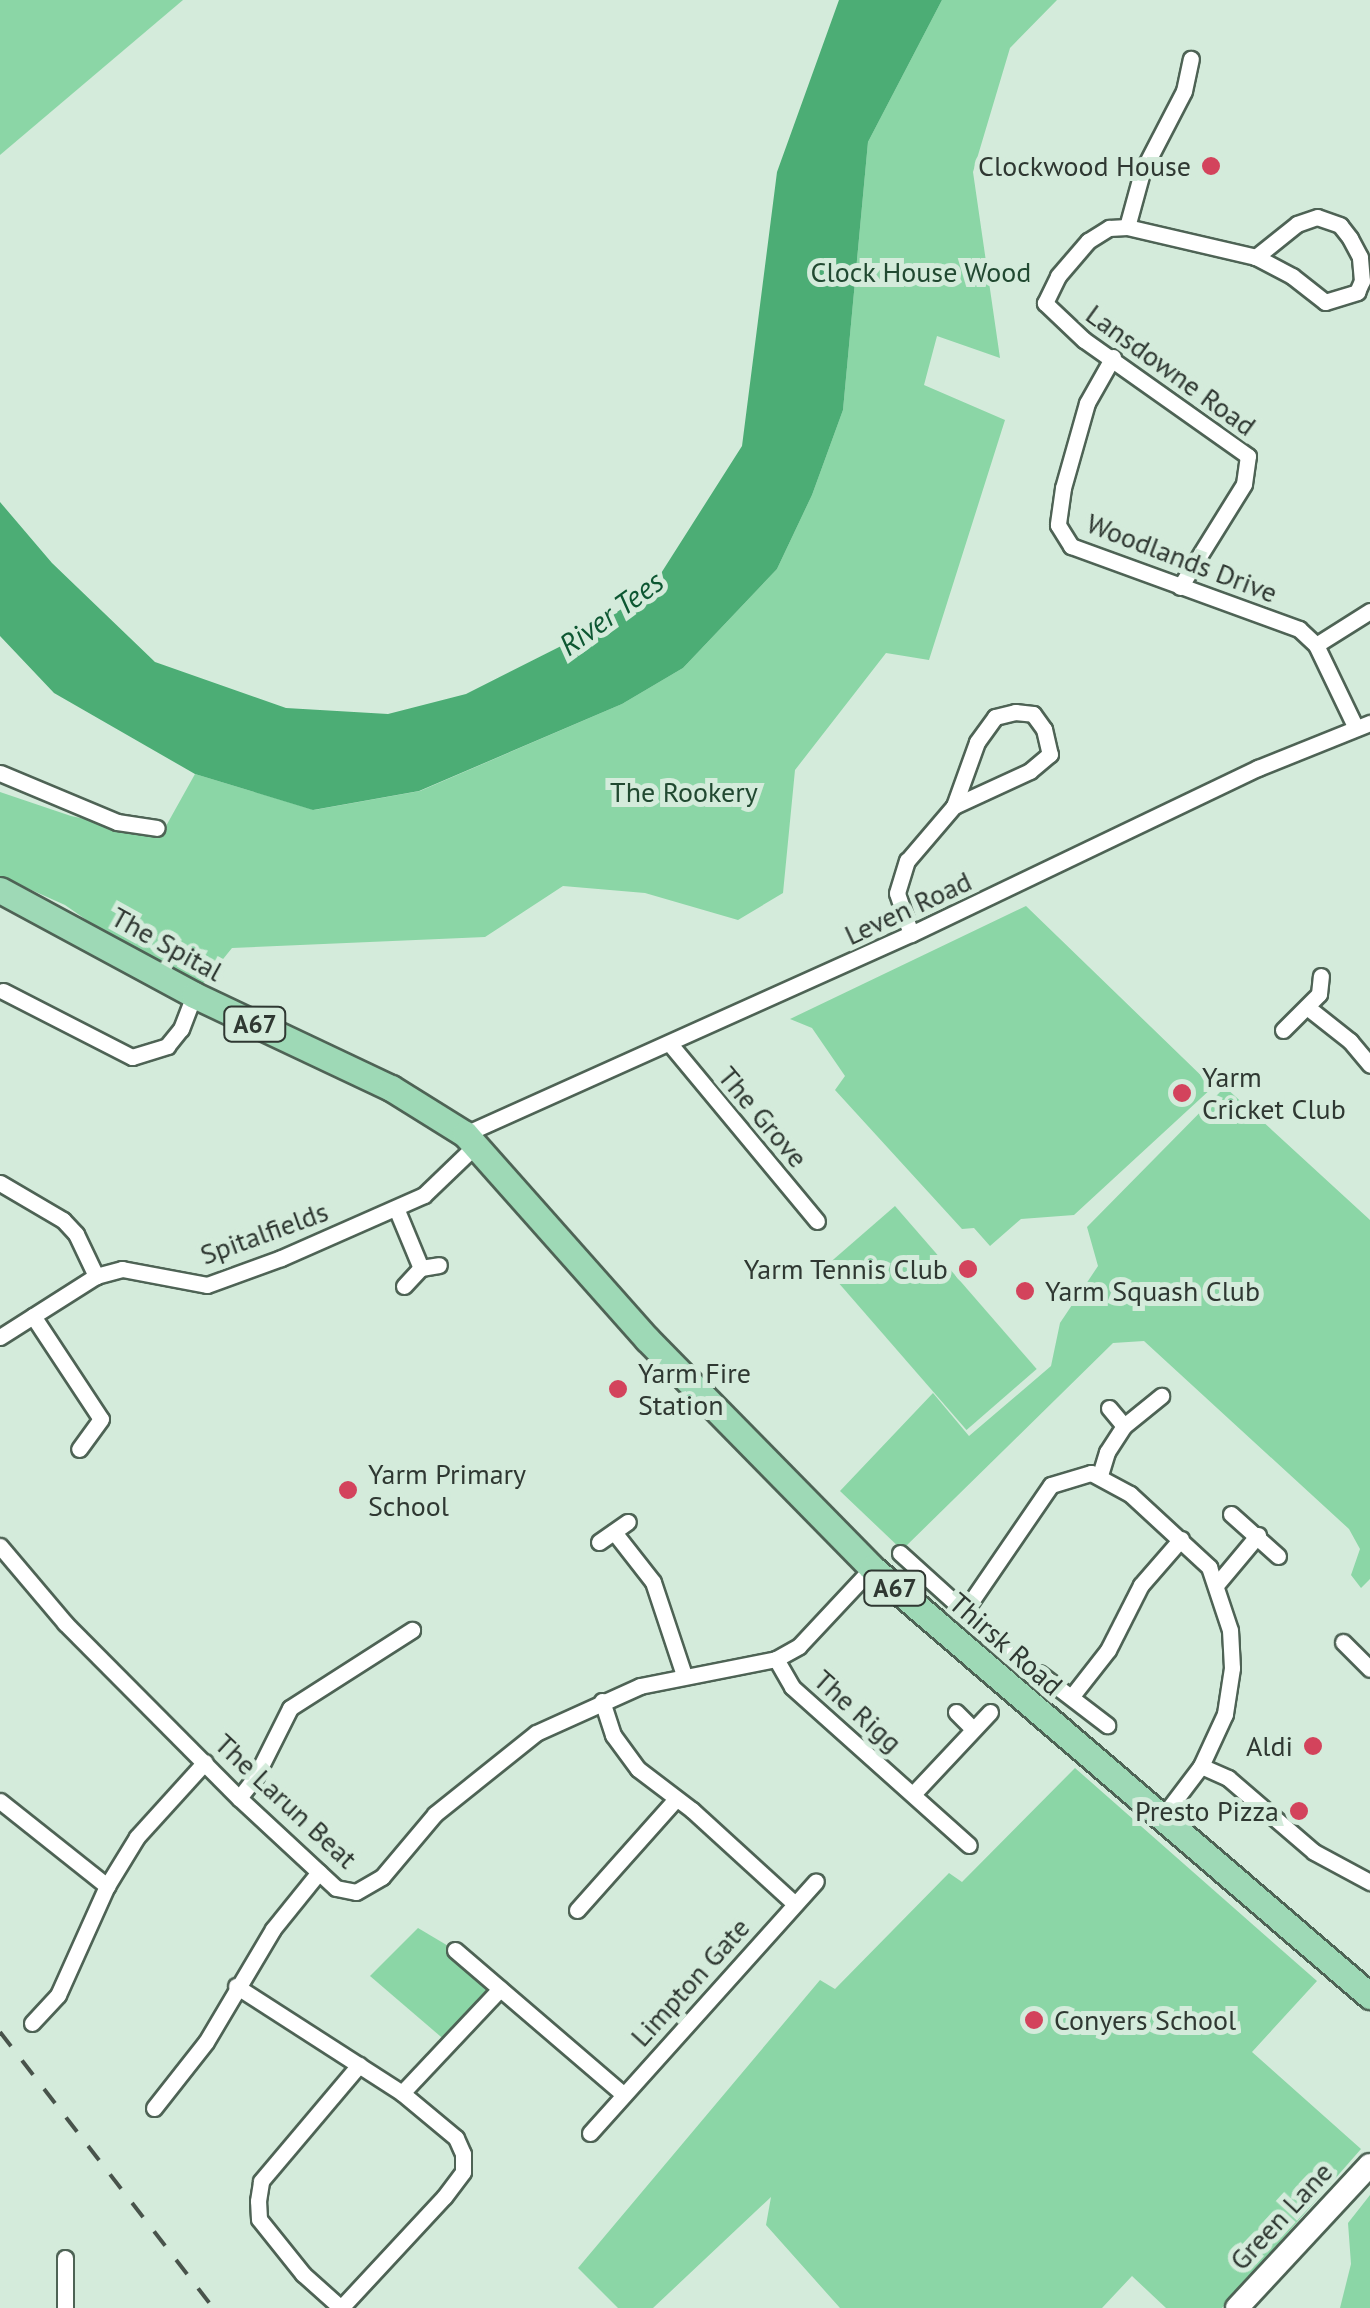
<!DOCTYPE html>
<html>
<head>
<meta charset="utf-8">
<style>
	body { margin:0 }
	#map { position:relative; width:1370px; height:2308px; overflow:hidden; background:#d4ebdb; font-family:"PT Sans",sans-serif }
	div>[style] { position:absolute }
	[style*='--x'] { left:calc(var(--x)*1px); top:calc(var(--y)*1px); width:calc(var(--w)*1px); rotate:calc(var(--a)*1deg) }
	.green>* { inset:0; background:#8bd6a6; transform-origin:0 0 }
	.water>* { inset:0; background:#4cad75 }
	.roads { filter:drop-shadow(2px 0 #4e6355) drop-shadow(-2px 0 #4e6355) drop-shadow(0 2px #4e6355) drop-shadow(0 -2px #4e6355) }
	.street>* { height:15px; margin:-7.5px; padding:0 7.5px; transform-origin:7.5px; border-radius:7.5px; background:#fff }
	.secondary>* { height:22px; margin:-11px; padding:0 11px; transform-origin:11px; border-radius:11px; background:#fff }
	.primary>* { height:25px; margin:-12.5px; padding:0 12.5px; transform-origin:12.5px; border-radius:12.5px; background:#9ed9b6 }
	.rail>* { height:4px; margin-top:-2px; transform-origin:0; background:repeating-linear-gradient(90deg,#48534b 0 18px,transparent 0 36px) }
	.dots>* { width:28px; height:28px; translate:-50% -50%; box-sizing:border-box; border:5px solid #d4ebdb; border-radius:50% }
	span { translate:-50% -50%; white-space:nowrap; text-align:center; line-height:1.15; -webkit-text-stroke:10px #d4ebdb; paint-order:stroke }
	.shield-label span { padding:2px 8px; background:#d4ebdb; border:2px solid; border-radius:8px; -webkit-text-stroke-width:0 }
	.shield-label { font-size:25px; color:#2f3832; font-weight:700 }
	.poi-label { font-size:28px; color:#2f3832 }
	.right { translate:-100% -50%; text-align:right }
	.left { translate:0 -50%; text-align:left }
	.park-label { font-size:28px; color:#214931 }
	.street-label { font-size:28px; color:#2f3832 }
	.water-label { font-size:30px; color:#0d5732; font-style:italic }
</style>
</head>
<body>
<div id="map">
	<div class="green">
		<i style="clip-path:polygon(0 0,183px 0,0 155px)"></i>
		<i style="clip-path:polygon(942px 0,1057px 0,1010px 48px,973px 172px,1000px 358px,937px 336px,924px 385px,1005px 420px,929px 660px,886px 653px,795px 770px,783px 893px,738px 920px,645px 893px,563px 886px,485px 937px,232px 948px,194px 995px,65px 905px,0 876px,0 792px,71px 816px,161px 835px,195px 774px,314px 810px,420px 791px,622px 704px,683px 668px,777px 569px,812px 495px,843px 410px,868px 142px)"></i>
		<i style="clip-path:polygon(1026px 906px,1213px 1087px,1074px 1215px,1021px 1219px,990px 1246px,974px 1228px,962px 1229px,835px 1090px,845px 1076px,812px 1028px,790px 1019px)"></i>
		<i style="clip-path:polygon(1225px 1087px,1370px 1220px,1370px 1579px,1361px 1588px,1351px 1575px,1360px 1549px,1349px 1529px,1144px 1341px,1113px 1343px,902px 1550px,840px 1491px,933px 1393px,969px 1436px,1051px 1366px,1060px 1323px,1098px 1266px,1087px 1227px)"></i>
		<i style="left:895px;top:1206px;width:216px;height:93px;rotate:49deg"></i>
		<i style="clip-path:polygon(1075px 1768px,1317px 1981px,1252px 2052px,1361px 2149px,1222px 2308px,1166px 2308px,1132px 2276px,1102px 2308px,840px 2308px,766px 2225px,771px 2197px,653px 2308px,618px 2308px,578px 2268px,820px 1980px,835px 1989px,949px 1873px,962px 1882px)"></i>
		<i style="clip-path:polygon(418px 1928px,455px 1950px,500px 1989px,447px 2042px,370px 1976px)"></i>
		<i style="clip-path:polygon(1370px 2195px,1370px 2308px,1340px 2308px,1351px 2264px,1348px 2223px)"></i>
	</div>
	<div class="water">
		<i style="clip-path:polygon(839px 0,942px 0,868px 142px,843px 410px,812px 495px,777px 569px,683px 668px,622px 704px,419px 791px,313px 810px,195px 774px,54px 693px,0 636px,0 502px,52px 563px,155px 662px,286px 708px,388px 714px,466px 694px,583px 635px,651px 589px,742px 446px,777px 172px)"></i>
	</div>
	<div class="roads">
		<div class="street">
			<i style="--x:1127;--y:227;--w:57;--a:-74.7"></i>
			<i style="--x:1142;--y:172;--w:91;--a:-62.6"></i>
			<i style="--x:1184;--y:91;--w:33;--a:-78"></i>
			<i style="--x:1113;--y:357;--w:53;--a:119.5"></i>
			<i style="--x:1087;--y:403;--w:88;--a:105.8"></i>
			<i style="--x:1063;--y:488;--w:37;--a:98"></i>
			<i style="--x:1058;--y:525;--w:25;--a:58"></i>
			<i style="--x:1071;--y:546;--w:243;--a:20"></i>
			<i style="--x:1299;--y:629;--w:23;--a:43"></i>
			<i style="--x:1316;--y:645;--w:92;--a:64.3"></i>
			<i style="--x:1180;--y:587;--w:121;--a:-58.1"></i>
			<i style="--x:1244;--y:484;--w:28;--a:-82"></i>
			<i style="--x:1248;--y:456;--w:201;--a:-144.7"></i>
			<i style="--x:1084;--y:340;--w:54;--a:-136.5"></i>
			<i style="--x:1045;--y:303;--w:30;--a:-64"></i>
			<i style="--x:1058;--y:276;--w:46;--a:-49.4"></i>
			<i style="--x:1088;--y:241;--w:25;--a:-32"></i>
			<i style="--x:1109;--y:228;--w:18;--a:-3"></i>
			<i style="--x:1127;--y:227;--w:132;--a:13.1"></i>
			<i style="--x:1256;--y:257;--w:41;--a:27.8"></i>
			<i style="--x:1292;--y:276;--w:42;--a:38.2"></i>
			<i style="--x:1325;--y:302;--w:34;--a:-17"></i>
			<i style="--x:1357;--y:292;--w:12;--a:-66"></i>
			<i style="--x:1362;--y:281;--w:24;--a:-95"></i>
			<i style="--x:1360;--y:257;--w:21;--a:-118"></i>
			<i style="--x:1350;--y:238;--w:16;--a:-128"></i>
			<i style="--x:1340;--y:225;--w:24;--a:-161"></i>
			<i style="--x:1317;--y:217;--w:21;--a:161"></i>
			<i style="--x:1297;--y:224;--w:53;--a:141.2"></i>
			<i style="--x:1316;--y:645;--w:64;--a:-32.2"></i>
			<i style="--x:0;--y:773;--w:127;--a:22.7"></i>
			<i style="--x:117;--y:822;--w:40;--a:8.5"></i>
			<i style="--x:911;--y:934;--w:43;--a:-108.9"></i>
			<i style="--x:897;--y:893;--w:34;--a:-73"></i>
			<i style="--x:907;--y:861;--w:72;--a:-49.5"></i>
			<i style="--x:954;--y:806;--w:68;--a:-70.2"></i>
			<i style="--x:977;--y:742;--w:31;--a:-54"></i>
			<i style="--x:995;--y:717;--w:21;--a:-14"></i>
			<i style="--x:1015;--y:712;--w:18;--a:6"></i>
			<i style="--x:1033;--y:714;--w:19;--a:54"></i>
			<i style="--x:1044;--y:729;--w:26;--a:77"></i>
			<i style="--x:1050;--y:754;--w:26;--a:140"></i>
			<i style="--x:1030;--y:771;--w:84;--a:155.3"></i>
			<i style="--x:3;--y:991;--w:145;--a:27.1"></i>
			<i style="--x:132;--y:1057;--w:37;--a:-17"></i>
			<i style="--x:167;--y:1046;--w:22;--a:-51"></i>
			<i style="--x:181;--y:1029;--w:36;--a:-69"></i>
			<i style="--x:1307;--y:1007;--w:55;--a:38.3"></i>
			<i style="--x:1350;--y:1041;--w:31;--a:50"></i>
			<i style="--x:1283;--y:1030;--w:51;--a:-45"></i>
			<i style="--x:1319;--y:994;--w:18;--a:-84"></i>
			<i style="--x:670;--y:1044;--w:230;--a:50.3"></i>
			<i style="--x:465;--y:1134;--w:489;--a:-24.2"></i>
			<i style="--x:911;--y:934;--w:385;--a:-25.6"></i>
			<i style="--x:1258;--y:768;--w:121;--a:-21.9"></i>
			<i style="--x:0;--y:1183;--w:73;--a:30.4"></i>
			<i style="--x:63;--y:1220;--w:19;--a:47"></i>
			<i style="--x:76;--y:1234;--w:47;--a:64.5"></i>
			<i style="--x:396;--y:1208;--w:65;--a:67.4"></i>
			<i style="--x:404;--y:1286;--w:25;--a:-47"></i>
			<i style="--x:421;--y:1268;--w:18;--a:-9"></i>
			<i style="--x:33;--y:1316;--w:123;--a:56.6"></i>
			<i style="--x:101;--y:1419;--w:37;--a:126"></i>
			<i style="--x:0;--y:1337;--w:114;--a:-32.4"></i>
			<i style="--x:96;--y:1276;--w:27;--a:-15"></i>
			<i style="--x:122;--y:1269;--w:86;--a:10.7"></i>
			<i style="--x:207;--y:1285;--w:79;--a:-20"></i>
			<i style="--x:281;--y:1258;--w:156;--a:-23.8"></i>
			<i style="--x:424;--y:1195;--w:74;--a:-43.9"></i>
			<i style="--x:1109;--y:1408;--w:23;--a:50"></i>
			<i style="--x:1100;--y:1475;--w:24;--a:-73"></i>
			<i style="--x:1107;--y:1452;--w:31;--a:-57"></i>
			<i style="--x:1124;--y:1426;--w:48;--a:-39"></i>
			<i style="--x:1231;--y:1514;--w:63;--a:41.8"></i>
			<i style="--x:614;--y:1532;--w:63;--a:52"></i>
			<i style="--x:653;--y:1582;--w:98;--a:71.6"></i>
			<i style="--x:599;--y:1542;--w:35;--a:-35"></i>
			<i style="--x:0;--y:1546;--w:101;--a:49.8"></i>
			<i style="--x:65;--y:1623;--w:247;--a:45.2"></i>
			<i style="--x:239;--y:1798;--w:132;--a:42.9"></i>
			<i style="--x:336;--y:1888;--w:20;--a:11"></i>
			<i style="--x:356;--y:1892;--w:30;--a:-30"></i>
			<i style="--x:382;--y:1877;--w:82;--a:-49.9"></i>
			<i style="--x:435;--y:1814;--w:129;--a:-38.7"></i>
			<i style="--x:536;--y:1733;--w:114;--a:-24.3"></i>
			<i style="--x:640;--y:1686;--w:139;--a:-11.2"></i>
			<i style="--x:776;--y:1659;--w:26;--a:-29"></i>
			<i style="--x:799;--y:1646;--w:107;--a:-46.9"></i>
			<i style="--x:900;--y:1553;--w:142;--a:42.1"></i>
			<i style="--x:1217;--y:1584;--w:64;--a:-50.1"></i>
			<i style="--x:966;--y:1609;--w:150;--a:-55.6"></i>
			<i style="--x:1051;--y:1485;--w:42;--a:-16.7"></i>
			<i style="--x:1091;--y:1473;--w:44;--a:28.3"></i>
			<i style="--x:1130;--y:1494;--w:108;--a:42.7"></i>
			<i style="--x:1209;--y:1567;--w:66;--a:71.6"></i>
			<i style="--x:1230;--y:1630;--w:38;--a:87"></i>
			<i style="--x:1232;--y:1668;--w:47;--a:98.7"></i>
			<i style="--x:1225;--y:1714;--w:57;--a:114.8"></i>
			<i style="--x:1201;--y:1766;--w:63;--a:127.2"></i>
			<i style="--x:1343;--y:1642;--w:38;--a:45"></i>
			<i style="--x:776;--y:1659;--w:32;--a:60"></i>
			<i style="--x:792;--y:1687;--w:237;--a:41.8"></i>
			<i style="--x:1039;--y:1673;--w:86;--a:37.4"></i>
			<i style="--x:1072;--y:1696;--w:58;--a:-52"></i>
			<i style="--x:1108;--y:1650;--w:73;--a:-63.1"></i>
			<i style="--x:1141;--y:1585;--w:61;--a:-49"></i>
			<i style="--x:602;--y:1701;--w:36;--a:72"></i>
			<i style="--x:613;--y:1735;--w:42;--a:53.7"></i>
			<i style="--x:638;--y:1769;--w:68;--a:37.2"></i>
			<i style="--x:692;--y:1810;--w:139;--a:42.4"></i>
			<i style="--x:956;--y:1712;--w:24;--a:45"></i>
			<i style="--x:1201;--y:1766;--w:30;--a:24"></i>
			<i style="--x:1228;--y:1778;--w:113;--a:40.7"></i>
			<i style="--x:1314;--y:1852;--w:64;--a:28.2"></i>
			<i style="--x:914;--y:1793;--w:111;--a:-46.8"></i>
			<i style="--x:239;--y:1798;--w:28;--a:-52"></i>
			<i style="--x:256;--y:1776;--w:76;--a:-63.4"></i>
			<i style="--x:290;--y:1708;--w:145;--a:-32.6"></i>
			<i style="--x:0;--y:1801;--w:137;--a:38.5"></i>
			<i style="--x:577;--y:1910;--w:149;--a:-48.3"></i>
			<i style="--x:455;--y:1950;--w:221;--a:40.6"></i>
			<i style="--x:236;--y:1986;--w:197;--a:32.8"></i>
			<i style="--x:402;--y:2093;--w:70;--a:39.8"></i>
			<i style="--x:456;--y:2138;--w:17;--a:66"></i>
			<i style="--x:463;--y:2154;--w:18;--a:90"></i>
			<i style="--x:463;--y:2172;--w:31;--a:127"></i>
			<i style="--x:444;--y:2197;--w:151;--a:132.9"></i>
			<i style="--x:32;--y:2023;--w:38;--a:-47"></i>
			<i style="--x:58;--y:1995;--w:120;--a:-65.8"></i>
			<i style="--x:107;--y:1886;--w:57;--a:-58.5"></i>
			<i style="--x:137;--y:1837;--w:101;--a:-47.8"></i>
			<i style="--x:402;--y:2093;--w:143;--a:-46.7"></i>
			<i style="--x:154;--y:2108;--w:84;--a:-51.8"></i>
			<i style="--x:206;--y:2042;--w:131;--a:-59.3"></i>
			<i style="--x:273;--y:1929;--w:73;--a:-51.1"></i>
			<i style="--x:590;--y:2133;--w:338;--a:-48.1"></i>
			<i style="--x:65;--y:2308;--w:50;--a:-90"></i>
			<i style="--x:341;--y:2308;--w:51;--a:-138.2"></i>
			<i style="--x:303;--y:2274;--w:70;--a:-128.7"></i>
			<i style="--x:259;--y:2219;--w:18;--a:-93"></i>
			<i style="--x:258;--y:2201;--w:20;--a:-81"></i>
			<i style="--x:261;--y:2181;--w:152;--a:-49.8"></i>
		</div>
		<div class="secondary">
			<i style="--x:1237;--y:2308;--w:195;--a:-47.1"></i>
		</div>
		<div class="primary">
			<i style="--x:0;--y:890;--w:221;--a:28.4"></i>
			<i style="--x:194;--y:995;--w:218;--a:25.3"></i>
			<i style="--x:391;--y:1088;--w:87;--a:31.9"></i>
			<i style="--x:465;--y:1134;--w:274;--a:48.4"></i>
			<i style="--x:647;--y:1339;--w:321;--a:45.5"></i>
			<i style="--x:872;--y:1568;--w:657;--a:40.68"></i>
		</div>
	</div>
	<div class="rail">
		<i style="--x:0;--y:2032;--w:349;--a:52.3"></i>
	</div>
	<div class="dots">
		<i style="left:1211px;top:166px;background:#d3435c"></i>
		<i style="left:1182px;top:1093px;background:#d3435c"></i>
		<i style="left:968px;top:1269px;background:#d3435c"></i>
		<i style="left:1025px;top:1291px;background:#d3435c"></i>
		<i style="left:618px;top:1389px;background:#d3435c"></i>
		<i style="left:348px;top:1490px;background:#d3435c"></i>
		<i style="left:1313px;top:1746px;background:#d3435c"></i>
		<i style="left:1299px;top:1811px;background:#d3435c"></i>
		<i style="left:1034px;top:2020px;background:#d3435c"></i>
	</div>
	<div class="shield-label">
		<span style="left:255px;top:1024px">A67</span>
		<span style="left:895px;top:1588px">A67</span>
	</div>
	<div class="poi-label">
		<span class="right" style="left:1191px;top:166px">Clockwood House</span>
		<span class="left" style="left:1202px;top:1093px">Yarm<br>Cricket Club</span>
		<span class="right" style="left:948px;top:1269px">Yarm Tennis Club</span>
		<span class="left" style="left:1045px;top:1291px">Yarm Squash Club</span>
		<span class="left" style="left:638px;top:1389px">Yarm Fire<br>Station</span>
		<span class="left" style="left:368px;top:1490px">Yarm Primary<br>School</span>
		<span class="right" style="left:1293px;top:1746px">Aldi</span>
		<span class="right" style="left:1279px;top:1811px">Presto Pizza</span>
		<span class="left" style="left:1054px;top:2020px">Conyers School</span>
	</div>
	<div class="park-label">
		<span style="left:921px;top:272px">Clock House Wood</span>
		<span style="left:684px;top:792px">The Rookery</span>
	</div>
	<div class="street-label">
		<span style="left:1171px;top:370px;rotate:36deg">Lansdowne Road</span>
		<span style="left:1182px;top:558px;rotate:21deg">Woodlands Drive</span>
		<span style="left:908px;top:908px;rotate:-25deg">Leven Road</span>
		<span style="left:167px;top:944px;rotate:29deg">The Spital</span>
		<span style="left:763px;top:1117px;rotate:50deg">The Grove</span>
		<span style="left:264px;top:1233px;rotate:-20deg">Spitalfields</span>
		<span style="left:1006px;top:1644px;rotate:41deg">Thirsk Road</span>
		<span style="left:858px;top:1711px;rotate:42deg">The Rigg</span>
		<span style="left:286px;top:1801px;rotate:43deg">The Larun Beat</span>
		<span style="left:690px;top:1982px;rotate:-48deg">Limpton Gate</span>
		<span style="left:1281px;top:2216px;rotate:-47deg">Green Lane</span>
	</div>
	<div class="water-label">
		<span style="left:611px;top:613px;rotate:-36deg">River Tees</span>
	</div>
</div>
</body>
</html>
